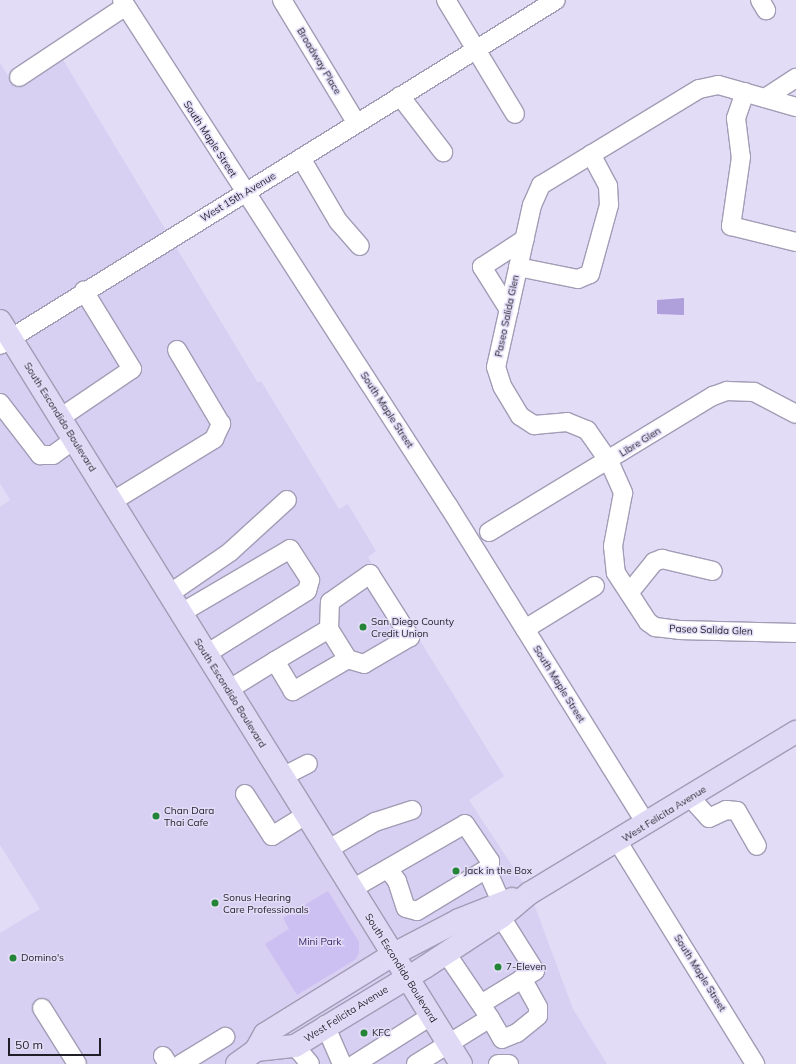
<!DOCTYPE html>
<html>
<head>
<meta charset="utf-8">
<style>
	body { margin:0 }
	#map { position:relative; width:796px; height:1064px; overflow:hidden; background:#e2dcf7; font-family:Mulish,sans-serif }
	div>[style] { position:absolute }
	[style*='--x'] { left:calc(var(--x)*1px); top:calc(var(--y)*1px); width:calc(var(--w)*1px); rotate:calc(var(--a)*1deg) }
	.built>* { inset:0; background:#d8d0f2 }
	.green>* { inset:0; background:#ccbff1 }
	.water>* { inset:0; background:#af9fdb }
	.roads { filter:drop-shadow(1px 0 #a29cb5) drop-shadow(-1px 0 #a29cb5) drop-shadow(0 1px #a29cb5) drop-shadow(0 -1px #a29cb5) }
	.minor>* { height:18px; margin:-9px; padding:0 9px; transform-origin:9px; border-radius:9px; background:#fff }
	.major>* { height:22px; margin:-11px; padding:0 11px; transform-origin:11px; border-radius:11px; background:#e0d9f6 }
	.dots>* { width:11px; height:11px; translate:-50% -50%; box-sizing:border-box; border:2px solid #e2dcf7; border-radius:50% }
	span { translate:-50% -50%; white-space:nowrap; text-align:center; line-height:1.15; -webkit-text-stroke:3px #e2dcf7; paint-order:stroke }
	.street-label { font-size:10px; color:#201e27 }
	.poi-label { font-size:10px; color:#201e27 }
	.left { translate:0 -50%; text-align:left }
	.park-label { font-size:10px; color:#391f64 }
	.scale { position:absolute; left:8px; top:1038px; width:93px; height:18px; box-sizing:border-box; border:2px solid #201e27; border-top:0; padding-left:5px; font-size:12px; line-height:14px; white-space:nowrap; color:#201e27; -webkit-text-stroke:3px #e2dcf7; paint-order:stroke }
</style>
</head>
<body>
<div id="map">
	<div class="built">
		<i style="clip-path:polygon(62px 58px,258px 383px,261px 381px,339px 509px,348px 504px,376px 551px,368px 557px,504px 776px,469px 800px,530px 893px,573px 1009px,607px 1064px,0 1064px,0 933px,40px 909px,0 845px,0 507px,10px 500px,0 483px,0 63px,15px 87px)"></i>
	</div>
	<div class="green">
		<i style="clip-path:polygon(328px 891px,359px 942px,359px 952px,356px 959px,297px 995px,265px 944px,289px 929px,283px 918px)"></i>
	</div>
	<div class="water">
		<i style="clip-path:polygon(684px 298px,684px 315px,657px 314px,657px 300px)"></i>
	</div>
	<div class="roads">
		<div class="minor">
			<i style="--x:122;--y:0;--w:603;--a:57.18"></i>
			<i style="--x:449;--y:507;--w:373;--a:58.1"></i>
			<i style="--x:282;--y:0;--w:143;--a:58.8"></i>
			<i style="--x:446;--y:0;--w:133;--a:58.8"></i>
			<i style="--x:760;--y:0;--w:12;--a:59"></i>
			<i style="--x:19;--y:77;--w:128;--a:-33.6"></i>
			<i style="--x:745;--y:92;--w:28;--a:109"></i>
			<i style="--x:736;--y:118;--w:39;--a:83"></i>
			<i style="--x:741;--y:157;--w:70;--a:98.2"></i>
			<i style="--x:731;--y:226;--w:67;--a:13.8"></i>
			<i style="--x:400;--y:96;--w:71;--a:52.5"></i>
			<i style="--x:765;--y:98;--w:37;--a:-33"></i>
			<i style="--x:796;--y:107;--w:81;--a:-164.2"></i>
			<i style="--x:718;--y:85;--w:19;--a:168"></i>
			<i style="--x:699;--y:89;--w:185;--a:148.7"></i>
			<i style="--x:541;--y:185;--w:22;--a:114"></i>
			<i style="--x:532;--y:205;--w:166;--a:102.5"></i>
			<i style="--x:496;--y:367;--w:20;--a:72"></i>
			<i style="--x:502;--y:386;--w:35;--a:59"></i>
			<i style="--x:520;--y:416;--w:17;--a:33"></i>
			<i style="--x:534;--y:425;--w:33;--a:-5"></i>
			<i style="--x:567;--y:422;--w:22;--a:22"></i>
			<i style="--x:587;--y:430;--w:38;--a:55"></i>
			<i style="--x:609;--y:461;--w:35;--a:66"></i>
			<i style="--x:623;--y:493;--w:54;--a:100.7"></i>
			<i style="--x:613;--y:546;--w:27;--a:84"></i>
			<i style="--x:616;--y:573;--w:59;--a:56.9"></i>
			<i style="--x:648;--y:622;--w:9;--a:36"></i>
			<i style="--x:655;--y:627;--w:24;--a:7"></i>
			<i style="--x:679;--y:630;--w:117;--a:1.5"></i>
			<i style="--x:301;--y:158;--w:73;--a:59.6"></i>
			<i style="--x:338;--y:221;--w:33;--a:49"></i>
			<i style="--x:518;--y:267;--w:61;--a:11.3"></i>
			<i style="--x:578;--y:279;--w:13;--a:-23"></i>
			<i style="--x:590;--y:274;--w:72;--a:-74.6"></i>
			<i style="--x:609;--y:205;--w:19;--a:-93"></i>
			<i style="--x:608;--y:186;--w:36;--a:-118"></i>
			<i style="--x:509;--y:310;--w:51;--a:-122.1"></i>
			<i style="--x:482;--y:267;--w:51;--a:-33.1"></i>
			<i style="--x:0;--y:345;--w:654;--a:-31.82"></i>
			<i style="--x:0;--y:403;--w:66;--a:52.4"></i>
			<i style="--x:40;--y:455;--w:13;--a:0"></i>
			<i style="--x:53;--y:455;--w:26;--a:-36"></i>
			<i style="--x:60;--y:418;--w:87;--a:-34.2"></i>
			<i style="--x:132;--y:369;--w:92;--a:-121.6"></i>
			<i style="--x:113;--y:501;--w:119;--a:-31.5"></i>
			<i style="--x:214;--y:439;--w:17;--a:-65"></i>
			<i style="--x:221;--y:424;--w:86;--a:-120.7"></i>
			<i style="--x:489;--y:532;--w:262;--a:-31.3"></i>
			<i style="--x:713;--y:396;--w:15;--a:-20"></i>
			<i style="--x:727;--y:391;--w:27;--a:2"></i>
			<i style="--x:754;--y:392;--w:47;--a:27.6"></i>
			<i style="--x:629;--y:593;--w:40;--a:-51"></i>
			<i style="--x:654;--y:562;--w:9;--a:-21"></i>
			<i style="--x:662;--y:559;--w:52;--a:13.2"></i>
			<i style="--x:169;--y:594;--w:74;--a:-34.5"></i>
			<i style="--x:230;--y:552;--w:77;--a:-42.4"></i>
			<i style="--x:181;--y:613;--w:126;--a:-30.4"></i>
			<i style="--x:290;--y:549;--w:37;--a:57"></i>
			<i style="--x:310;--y:580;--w:11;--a:105"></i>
			<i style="--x:307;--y:591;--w:119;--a:148"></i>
			<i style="--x:329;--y:629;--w:27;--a:-88"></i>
			<i style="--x:330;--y:602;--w:49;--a:-35"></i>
			<i style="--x:370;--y:574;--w:75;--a:57.6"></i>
			<i style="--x:410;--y:637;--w:53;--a:149.6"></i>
			<i style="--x:364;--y:664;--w:17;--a:-163"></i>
			<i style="--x:525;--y:629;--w:82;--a:-31.6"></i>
			<i style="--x:228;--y:690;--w:55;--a:-31.7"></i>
			<i style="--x:275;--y:661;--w:63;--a:-30.7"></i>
			<i style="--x:329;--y:629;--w:36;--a:58"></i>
			<i style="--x:348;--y:659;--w:64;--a:149.8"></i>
			<i style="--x:293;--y:691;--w:35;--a:-121"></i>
			<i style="--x:282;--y:777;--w:29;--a:-27"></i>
			<i style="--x:245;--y:794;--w:50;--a:57.3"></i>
			<i style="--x:272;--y:836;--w:40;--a:-32"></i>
			<i style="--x:690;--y:797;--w:28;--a:48"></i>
			<i style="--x:709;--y:818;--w:19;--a:-25"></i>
			<i style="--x:726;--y:810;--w:11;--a:5"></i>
			<i style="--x:737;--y:811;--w:40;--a:60.3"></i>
			<i style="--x:618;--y:842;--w:261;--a:58.3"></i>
			<i style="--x:327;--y:850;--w:56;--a:-30.3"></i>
			<i style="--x:375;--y:822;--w:39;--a:-18"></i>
			<i style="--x:388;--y:869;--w:15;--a:53"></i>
			<i style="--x:397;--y:881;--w:28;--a:72"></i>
			<i style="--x:406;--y:908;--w:11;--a:15"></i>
			<i style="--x:417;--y:911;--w:85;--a:-31.1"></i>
			<i style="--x:352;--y:889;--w:130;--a:-29.9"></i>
			<i style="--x:465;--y:824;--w:45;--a:56"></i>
			<i style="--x:490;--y:861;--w:16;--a:90"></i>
			<i style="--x:490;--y:877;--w:27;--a:66"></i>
			<i style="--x:481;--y:1004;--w:63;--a:-31.4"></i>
			<i style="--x:535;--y:971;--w:64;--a:-122.2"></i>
			<i style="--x:42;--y:1008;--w:66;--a:58"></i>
			<i style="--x:490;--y:1018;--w:24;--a:60"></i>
			<i style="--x:502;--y:1039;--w:16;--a:-22"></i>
			<i style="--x:517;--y:1033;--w:27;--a:-39"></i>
			<i style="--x:538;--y:1016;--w:9;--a:-90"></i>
			<i style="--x:538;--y:1007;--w:33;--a:-119"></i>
			<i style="--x:325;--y:1025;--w:43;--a:66.4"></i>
			<i style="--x:295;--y:1046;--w:23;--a:50"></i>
			<i style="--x:163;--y:1056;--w:9;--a:58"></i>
			<i style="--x:181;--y:1064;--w:52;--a:-31.5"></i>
			<i style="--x:355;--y:1064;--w:90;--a:-32.3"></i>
			<i style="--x:416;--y:1064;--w:87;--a:-31.9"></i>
			<i style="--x:490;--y:1018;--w:78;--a:-124.1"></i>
			<i style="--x:498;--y:1064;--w:11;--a:0"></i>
		</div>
		<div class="major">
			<i style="--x:0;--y:321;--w:874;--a:58.18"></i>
			<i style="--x:256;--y:1050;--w:39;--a:-6"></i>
			<i style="--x:295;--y:1046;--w:152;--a:-31.3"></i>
			<i style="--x:425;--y:967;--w:91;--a:-33.3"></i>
			<i style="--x:501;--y:917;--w:38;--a:-40"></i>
			<i style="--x:530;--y:893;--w:311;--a:-31.2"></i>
			<i style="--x:237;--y:1064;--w:24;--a:-36"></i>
			<i style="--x:256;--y:1050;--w:18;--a:-61"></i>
			<i style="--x:265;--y:1034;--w:152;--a:-31.8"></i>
			<i style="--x:394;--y:954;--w:73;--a:-27.6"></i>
			<i style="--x:459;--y:920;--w:57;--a:-21.6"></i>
		</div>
	</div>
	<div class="dots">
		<i style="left:363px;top:627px;background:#248437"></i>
		<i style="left:156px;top:816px;background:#248437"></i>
		<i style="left:456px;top:871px;background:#248437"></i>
		<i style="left:215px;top:903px;background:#248437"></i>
		<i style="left:13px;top:958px;background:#248437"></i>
		<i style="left:498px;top:967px;background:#248437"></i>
		<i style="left:364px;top:1033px;background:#248437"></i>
	</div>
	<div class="street-label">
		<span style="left:319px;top:61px;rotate:59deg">Broadway Place</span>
		<span style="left:210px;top:139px;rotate:57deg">South Maple Street</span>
		<span style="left:238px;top:197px;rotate:-31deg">West 15th Avenue</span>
		<span style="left:507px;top:316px;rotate:-78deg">Paseo Salida Glen</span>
		<span style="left:387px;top:410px;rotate:57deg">South Maple Street</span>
		<span style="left:60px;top:417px;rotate:58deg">South Escondido Boulevard</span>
		<span style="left:640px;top:442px;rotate:-32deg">Libre Glen</span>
		<span style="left:711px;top:630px;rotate:2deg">Paseo Salida Glen</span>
		<span style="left:559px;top:684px;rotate:58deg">South Maple Street</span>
		<span style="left:230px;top:693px;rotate:58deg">South Escondido Boulevard</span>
		<span style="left:664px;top:814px;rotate:-32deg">West Felicita Avenue</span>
		<span style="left:401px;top:968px;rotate:58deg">South Escondido Boulevard</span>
		<span style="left:700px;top:973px;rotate:58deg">South Maple Street</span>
		<span style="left:346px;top:1014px;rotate:-32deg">West Felicita Avenue</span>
	</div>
	<div class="poi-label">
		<span class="left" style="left:371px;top:627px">San Diego County<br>Credit Union</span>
		<span class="left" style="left:164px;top:816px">Chan Dara<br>Thai Cafe</span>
		<span class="left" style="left:464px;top:871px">Jack in the Box</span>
		<span class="left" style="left:223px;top:903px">Sonus Hearing<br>Care Professionals</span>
		<span class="left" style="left:21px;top:958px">Domino's</span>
		<span class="left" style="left:506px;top:967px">7-Eleven</span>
		<span class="left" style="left:372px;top:1033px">KFC</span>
	</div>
	<div class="park-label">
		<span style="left:320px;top:942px">Mini Park</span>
	</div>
	<div class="scale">50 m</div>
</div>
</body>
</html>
